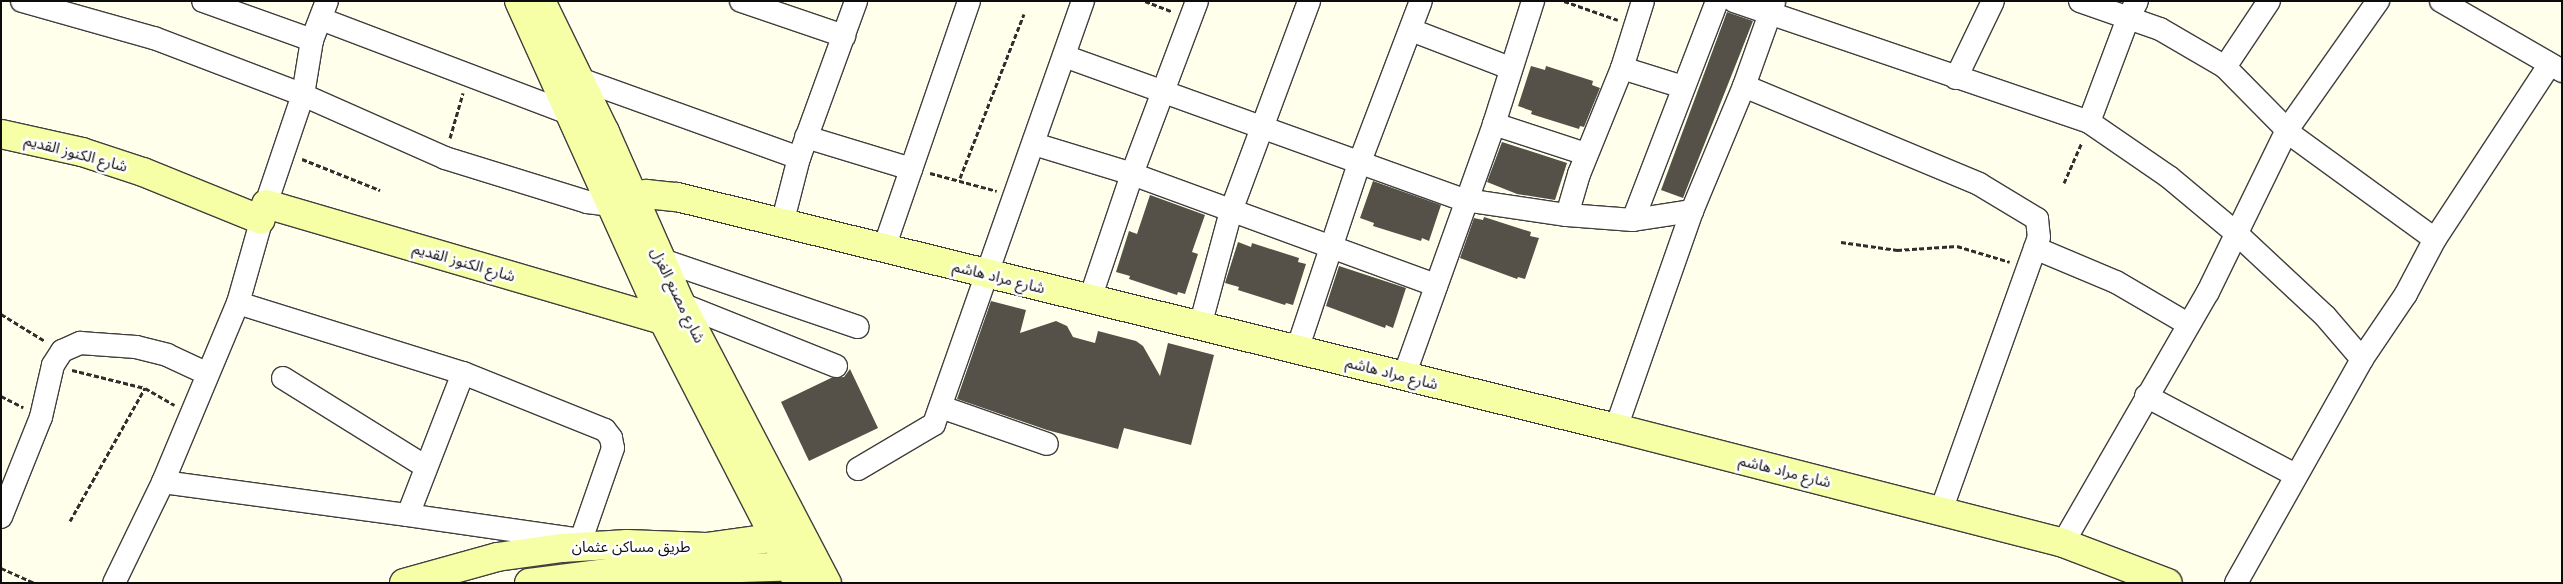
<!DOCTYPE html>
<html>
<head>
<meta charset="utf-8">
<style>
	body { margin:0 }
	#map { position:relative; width:2563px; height:584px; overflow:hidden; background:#ffffeb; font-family:"Noto Serif","Noto Sans Arabic",serif }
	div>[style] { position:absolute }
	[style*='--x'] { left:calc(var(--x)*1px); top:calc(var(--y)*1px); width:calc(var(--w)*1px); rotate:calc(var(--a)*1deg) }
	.building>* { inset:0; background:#555048 }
	.path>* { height:3px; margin-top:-1.5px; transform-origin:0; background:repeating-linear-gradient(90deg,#2e2e2e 0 5px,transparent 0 7.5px) }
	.roads { filter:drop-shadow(1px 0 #3f3f3f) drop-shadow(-1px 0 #3f3f3f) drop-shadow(0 1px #3f3f3f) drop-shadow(0 -1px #3f3f3f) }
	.street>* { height:22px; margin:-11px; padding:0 11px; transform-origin:11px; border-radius:11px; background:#fff }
	.secondary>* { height:28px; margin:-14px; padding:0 14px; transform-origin:14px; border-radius:14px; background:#f6ffa6 }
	span { translate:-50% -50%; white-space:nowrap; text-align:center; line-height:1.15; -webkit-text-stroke:5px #fff; paint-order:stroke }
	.street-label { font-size:15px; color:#0c0c0c }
	.frame { position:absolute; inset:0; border:2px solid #0c0c0c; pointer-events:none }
</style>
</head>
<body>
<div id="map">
	<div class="building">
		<i style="clip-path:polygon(1727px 12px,1753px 21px,1683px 198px,1661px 190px)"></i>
		<i style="clip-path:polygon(1531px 66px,1545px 70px,1546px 66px,1593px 81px,1592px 85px,1600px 88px,1584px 127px,1580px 126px,1579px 129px,1531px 114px,1532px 111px,1518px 106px)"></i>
		<i style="clip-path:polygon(1502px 142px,1567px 163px,1555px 200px,1517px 194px,1487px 182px)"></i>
		<i style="clip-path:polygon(1373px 181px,1441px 205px,1429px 241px,1422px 238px,1421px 241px,1373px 226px,1374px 223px,1360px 218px)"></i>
		<i style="clip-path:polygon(1150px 195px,1205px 215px,1192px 252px,1198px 254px,1185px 294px,1178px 292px,1177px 295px,1129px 279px,1130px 276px,1116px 272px,1129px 231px,1137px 234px)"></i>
		<i style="clip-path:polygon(1484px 217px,1531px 232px,1530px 236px,1539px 238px,1525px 279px,1518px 277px,1517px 279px,1460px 258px,1474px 218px,1483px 220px)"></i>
		<i style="clip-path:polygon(1238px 242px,1251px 247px,1252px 243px,1299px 258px,1298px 262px,1306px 264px,1293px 305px,1286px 303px,1285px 305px,1238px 290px,1239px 287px,1225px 283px)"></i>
		<i style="clip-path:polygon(1339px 266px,1406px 288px,1393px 328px,1386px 325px,1385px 328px,1326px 306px)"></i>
		<i style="clip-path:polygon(991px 301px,1026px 310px,1020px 333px,1056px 321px,1067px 326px,1073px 337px,1095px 343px,1098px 331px,1136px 341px,1143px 346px,1160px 376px,1168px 343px,1214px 355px,1191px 445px,1124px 428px,1118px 449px,1047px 430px,957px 399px)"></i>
		<i style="clip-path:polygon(850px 369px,878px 428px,809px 461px,781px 402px,831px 378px,844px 377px)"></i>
	</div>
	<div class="path">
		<i style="--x:1145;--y:1;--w:28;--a:21"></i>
		<i style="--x:1564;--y:1;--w:57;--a:19.4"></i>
		<i style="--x:450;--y:138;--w:47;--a:-73.9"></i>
		<i style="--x:302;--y:159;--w:84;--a:21.7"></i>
		<i style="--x:930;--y:173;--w:69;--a:15"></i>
		<i style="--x:960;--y:178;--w:176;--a:-68.7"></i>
		<i style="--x:2064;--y:183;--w:45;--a:-66.3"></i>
		<i style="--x:1841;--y:242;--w:57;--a:8.1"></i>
		<i style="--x:1897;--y:250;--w:60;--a:-3.8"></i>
		<i style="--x:1957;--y:246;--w:55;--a:16.8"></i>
		<i style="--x:1;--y:314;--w:52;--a:31.5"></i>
		<i style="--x:72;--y:370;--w:75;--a:13.9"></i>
		<i style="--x:145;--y:388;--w:34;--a:30"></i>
		<i style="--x:1;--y:396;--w:25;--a:27"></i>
		<i style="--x:70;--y:521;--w:153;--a:-60.6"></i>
		<i style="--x:1;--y:568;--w:37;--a:24"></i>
	</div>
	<div class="roads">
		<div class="street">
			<i style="--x:22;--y:1;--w:137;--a:15.7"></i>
			<i style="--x:154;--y:38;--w:160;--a:20.9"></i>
			<i style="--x:303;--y:95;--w:155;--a:23.9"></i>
			<i style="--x:445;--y:158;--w:149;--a:17.2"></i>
			<i style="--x:587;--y:202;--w:25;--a:7"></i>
			<i style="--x:203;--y:1;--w:116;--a:19.7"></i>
			<i style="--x:741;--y:1;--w:109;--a:18.8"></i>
			<i style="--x:1734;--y:1;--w:375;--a:18.8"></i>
			<i style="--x:2089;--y:122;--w:97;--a:34.5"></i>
			<i style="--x:2169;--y:177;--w:87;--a:39.9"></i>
			<i style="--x:2236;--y:233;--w:122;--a:43"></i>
			<i style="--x:2325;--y:316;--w:57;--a:49.3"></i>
			<i style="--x:2080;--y:1;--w:85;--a:19.3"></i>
			<i style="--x:2160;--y:29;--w:75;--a:30.3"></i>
			<i style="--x:2225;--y:67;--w:97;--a:45.4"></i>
			<i style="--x:2293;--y:136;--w:175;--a:36"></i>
			<i style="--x:2441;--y:1;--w:140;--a:30"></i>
			<i style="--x:321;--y:19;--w:264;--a:20.8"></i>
			<i style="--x:1411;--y:30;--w:106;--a:21"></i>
			<i style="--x:1064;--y:56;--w:426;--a:19.8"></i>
			<i style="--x:1465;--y:200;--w:103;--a:8.4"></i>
			<i style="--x:1567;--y:215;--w:66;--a:4.3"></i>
			<i style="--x:1633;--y:220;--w:235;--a:-69"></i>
			<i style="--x:2225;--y:67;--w:79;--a:-56.3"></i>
			<i style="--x:1622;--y:68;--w:64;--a:17.3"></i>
			<i style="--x:577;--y:78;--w:236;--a:19.8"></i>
			<i style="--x:799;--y:158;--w:167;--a:-70"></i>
			<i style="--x:1956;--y:78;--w:85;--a:-64.3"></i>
			<i style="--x:1744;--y:86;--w:255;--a:22.6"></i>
			<i style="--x:1979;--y:184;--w:68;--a:31.1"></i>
			<i style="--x:2037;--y:219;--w:18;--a:84"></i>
			<i style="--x:2039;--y:237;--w:291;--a:109.7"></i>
			<i style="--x:2089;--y:122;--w:111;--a:-69.4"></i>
			<i style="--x:2128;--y:18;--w:19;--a:-62"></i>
			<i style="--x:1494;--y:124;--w:97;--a:18.1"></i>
			<i style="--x:806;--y:137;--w:110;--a:16.9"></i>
			<i style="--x:1034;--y:144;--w:102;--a:17"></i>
			<i style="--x:1132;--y:174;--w:324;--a:20.1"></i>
			<i style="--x:1567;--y:215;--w:43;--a:-73.7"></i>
			<i style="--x:1579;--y:174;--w:114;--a:-67.9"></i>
			<i style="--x:1622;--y:68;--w:70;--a:-72.6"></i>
			<i style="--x:1633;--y:220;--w:60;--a:-8.7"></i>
			<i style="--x:782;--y:224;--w:68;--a:-75.6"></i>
			<i style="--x:884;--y:248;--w:261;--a:-71"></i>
			<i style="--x:2035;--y:248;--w:88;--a:22.8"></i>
			<i style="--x:2116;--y:282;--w:83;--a:30.3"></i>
			<i style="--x:659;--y:259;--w:210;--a:18.9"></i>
			<i style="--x:1090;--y:299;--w:132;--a:-71.4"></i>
			<i style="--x:1132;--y:174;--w:185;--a:-69.4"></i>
			<i style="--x:238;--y:303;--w:236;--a:17.3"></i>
			<i style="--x:463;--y:373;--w:153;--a:21.9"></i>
			<i style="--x:605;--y:430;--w:10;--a:53"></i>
			<i style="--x:611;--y:438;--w:10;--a:79"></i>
			<i style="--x:613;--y:448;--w:97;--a:109.2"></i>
			<i style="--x:581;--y:540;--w:175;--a:-171.8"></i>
			<i style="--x:681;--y:304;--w:167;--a:21.8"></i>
			<i style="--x:1200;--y:326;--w:119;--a:-74.9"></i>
			<i style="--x:1231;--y:211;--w:224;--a:-69.6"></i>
			<i style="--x:1297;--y:350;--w:196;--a:-71.6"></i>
			<i style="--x:1359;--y:164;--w:174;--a:-69.2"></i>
			<i style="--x:1404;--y:376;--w:268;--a:-70.3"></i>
			<i style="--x:1494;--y:124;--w:129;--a:-72.4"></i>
			<i style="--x:283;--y:378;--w:168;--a:31.9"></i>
			<i style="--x:2146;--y:396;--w:169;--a:27.9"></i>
			<i style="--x:941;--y:407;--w:112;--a:19.2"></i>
			<i style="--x:1616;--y:428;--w:230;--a:-70.7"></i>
			<i style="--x:1692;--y:211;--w:135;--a:-67.4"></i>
			<i style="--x:1744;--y:86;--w:89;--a:-70.3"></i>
			<i style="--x:858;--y:469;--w:88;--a:-30.6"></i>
			<i style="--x:934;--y:424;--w:448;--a:-70.6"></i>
			<i style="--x:163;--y:482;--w:247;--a:7.7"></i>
			<i style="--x:408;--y:515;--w:152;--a:-68.8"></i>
			<i style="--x:1;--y:517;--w:108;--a:-68.2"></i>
			<i style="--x:41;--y:417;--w:53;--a:-77"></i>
			<i style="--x:53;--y:365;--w:17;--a:-57"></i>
			<i style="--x:62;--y:351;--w:20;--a:-24"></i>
			<i style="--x:80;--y:343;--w:56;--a:4.1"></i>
			<i style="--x:136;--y:347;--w:32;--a:14"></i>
			<i style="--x:167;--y:355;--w:45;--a:24.9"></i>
			<i style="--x:2063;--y:543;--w:290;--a:-60"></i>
			<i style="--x:2208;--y:292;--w:180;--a:-64"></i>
			<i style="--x:2287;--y:130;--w:158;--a:-54.8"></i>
			<i style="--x:114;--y:583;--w:112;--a:-64.1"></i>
			<i style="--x:163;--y:482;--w:194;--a:-67.3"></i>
			<i style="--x:238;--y:303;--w:103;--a:-74.2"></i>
			<i style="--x:266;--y:204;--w:115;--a:-71.3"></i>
			<i style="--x:303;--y:95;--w:56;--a:-80.7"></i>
			<i style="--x:312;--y:40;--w:42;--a:-69"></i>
			<i style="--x:2236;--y:583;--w:257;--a:-60.6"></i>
			<i style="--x:2362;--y:359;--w:78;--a:-55.9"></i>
			<i style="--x:2406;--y:294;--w:62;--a:-62.2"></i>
			<i style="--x:2435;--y:239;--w:209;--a:-56.7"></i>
		</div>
		<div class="secondary">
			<i style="--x:519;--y:1;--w:350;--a:65.7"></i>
			<i style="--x:663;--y:320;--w:296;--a:62.8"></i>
			<i style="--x:541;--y:1;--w:146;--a:64"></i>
			<i style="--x:605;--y:132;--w:188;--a:66.2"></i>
			<i style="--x:681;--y:304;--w:315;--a:62.4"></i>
			<i style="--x:1;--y:134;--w:83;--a:12.5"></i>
			<i style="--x:82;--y:152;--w:64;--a:18.2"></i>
			<i style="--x:143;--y:172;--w:127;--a:22.1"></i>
			<i style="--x:266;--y:204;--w:414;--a:16.3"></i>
			<i style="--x:612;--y:205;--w:36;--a:-18"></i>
			<i style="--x:646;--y:194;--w:31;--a:6"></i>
			<i style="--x:677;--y:197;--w:967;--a:13.82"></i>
			<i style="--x:1616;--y:428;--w:462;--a:14.4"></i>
			<i style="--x:2063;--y:543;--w:112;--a:20.9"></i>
			<i style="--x:404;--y:583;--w:97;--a:-15.6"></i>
			<i style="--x:497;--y:557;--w:66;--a:-7.9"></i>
			<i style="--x:562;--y:548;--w:65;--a:-3.5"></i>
			<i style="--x:627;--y:544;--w:79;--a:2.2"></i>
			<i style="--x:706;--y:547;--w:87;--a:-7.9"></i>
			<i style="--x:529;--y:583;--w:87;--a:-7.3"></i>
			<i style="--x:615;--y:572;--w:189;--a:-1.8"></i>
		</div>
	</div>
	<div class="street-label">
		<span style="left:76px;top:153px;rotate:15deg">شارع الكنوز القديم</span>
		<span style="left:464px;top:262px;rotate:16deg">شارع الكنوز القديم</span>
		<span style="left:999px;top:277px;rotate:14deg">شارع مراد هاشم</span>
		<span style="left:678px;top:295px;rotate:64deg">شارع مصنع الغزل</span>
		<span style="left:1392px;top:373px;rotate:14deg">شارع مراد هاشم</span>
		<span style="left:1785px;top:471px;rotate:14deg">شارع مراد هاشم</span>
		<span style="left:631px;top:547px">طريق مساكن عثمان</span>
	</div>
	<div class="frame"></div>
</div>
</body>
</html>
